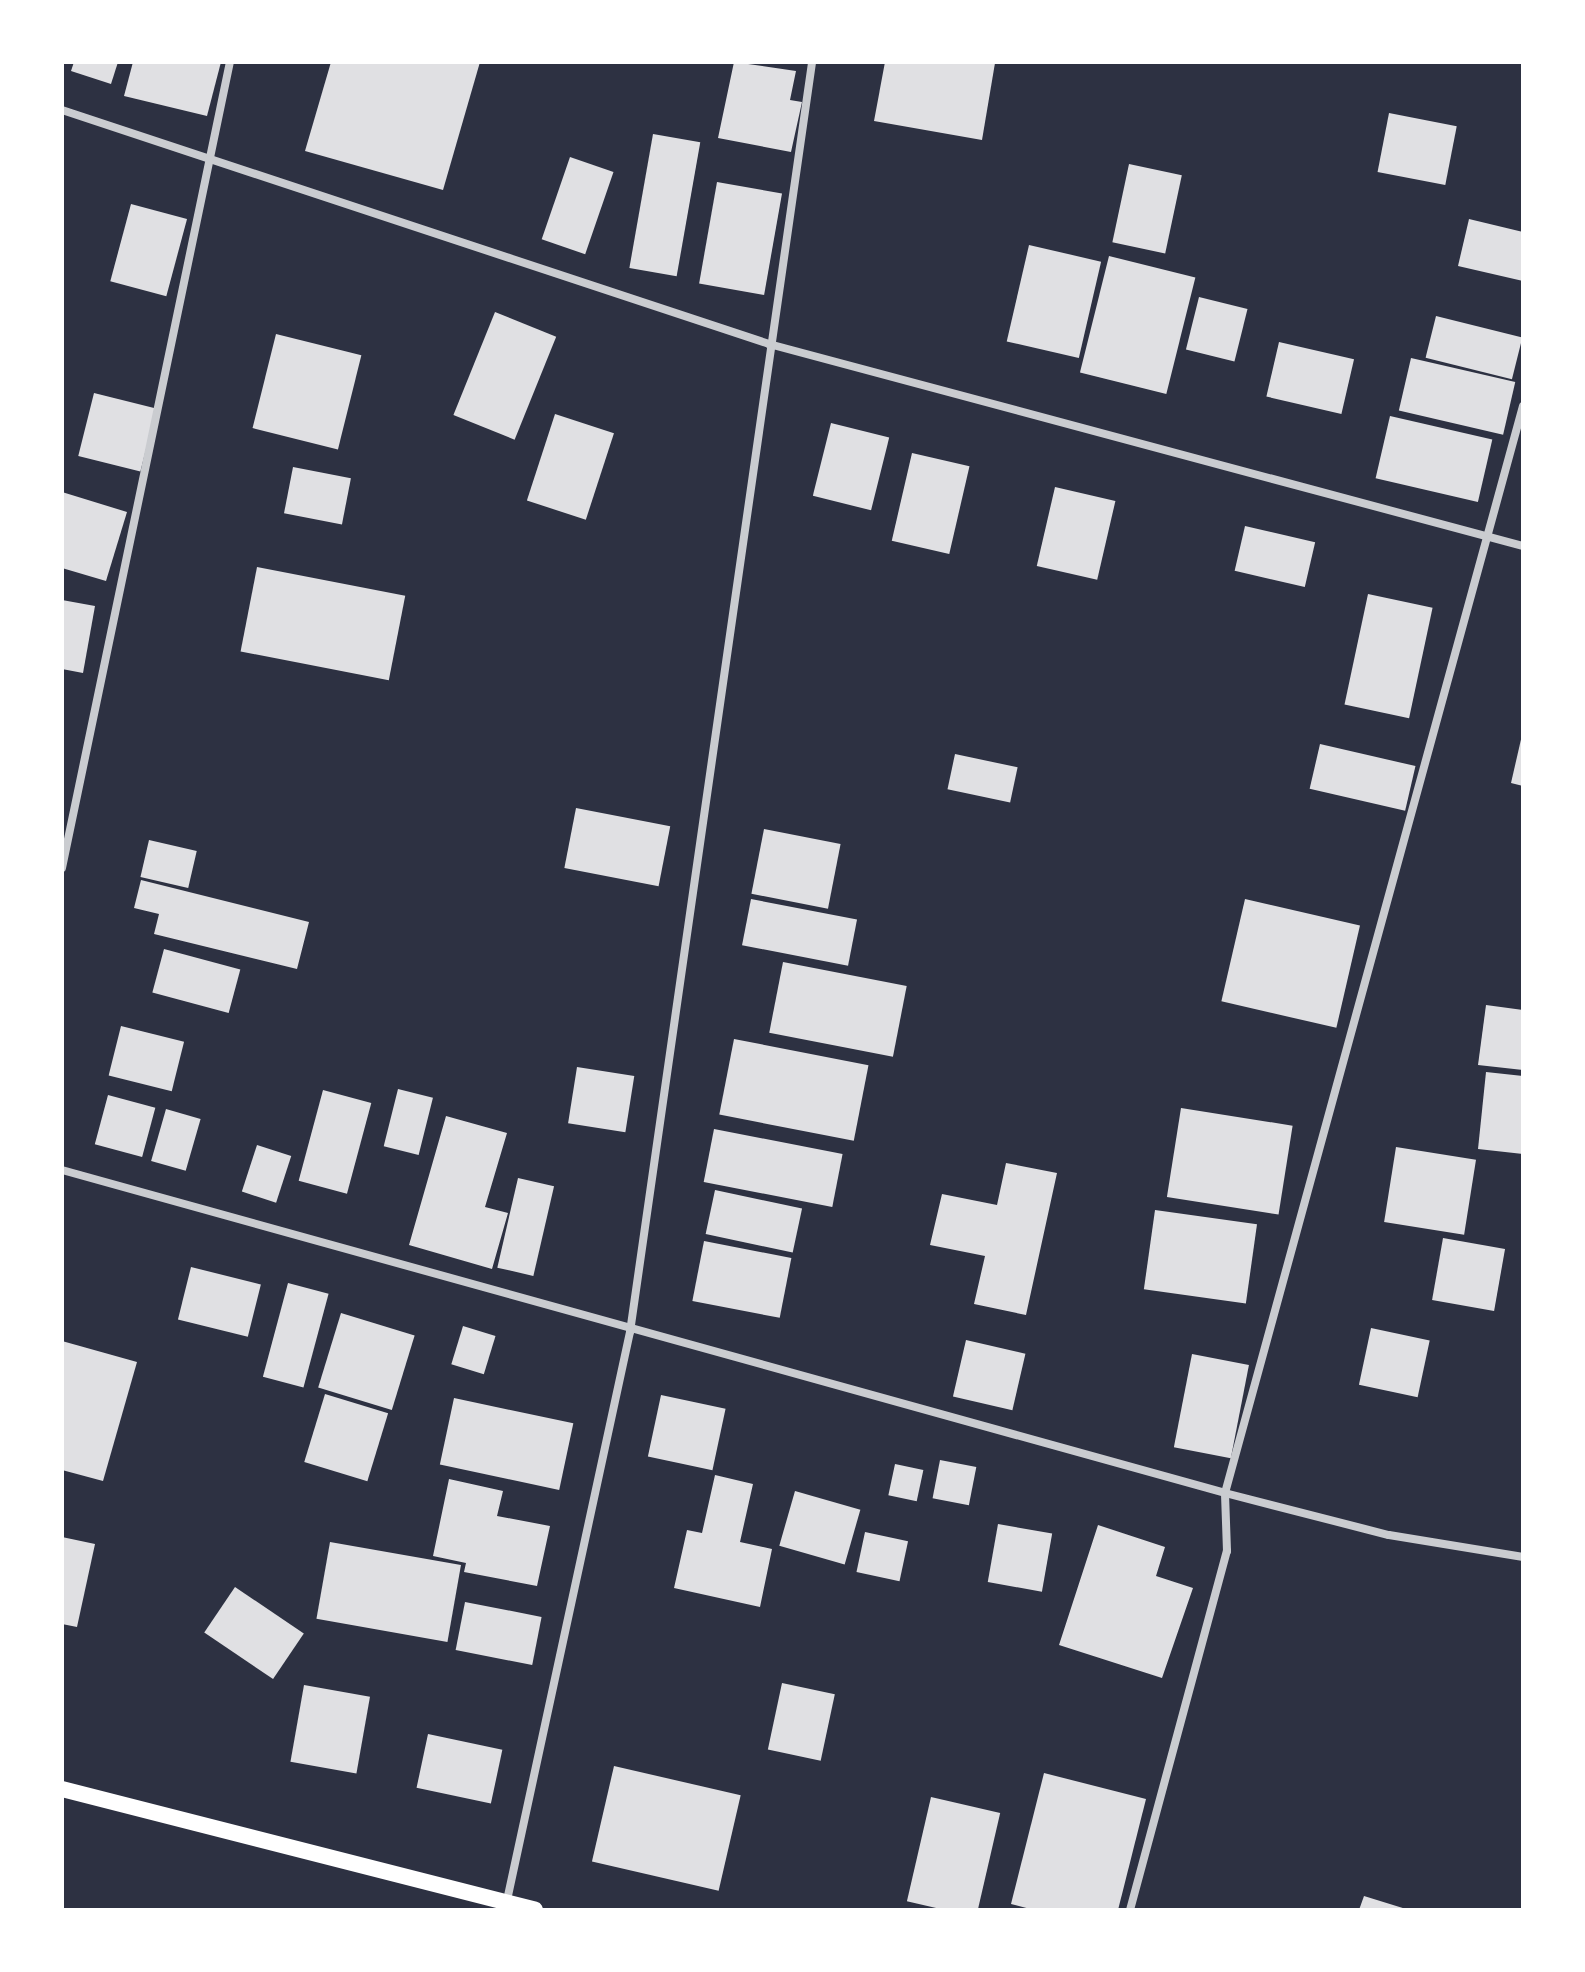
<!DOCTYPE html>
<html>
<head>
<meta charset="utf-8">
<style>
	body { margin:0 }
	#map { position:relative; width:1585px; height:1972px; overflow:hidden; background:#2d3142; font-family:Overpass,sans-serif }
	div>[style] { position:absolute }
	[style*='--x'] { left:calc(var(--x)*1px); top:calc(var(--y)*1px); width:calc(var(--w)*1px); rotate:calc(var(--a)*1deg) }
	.building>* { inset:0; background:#e0e0e3; transform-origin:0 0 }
	.minor>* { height:8px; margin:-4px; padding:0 4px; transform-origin:4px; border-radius:4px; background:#caccd0 }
	.secondary>* { height:16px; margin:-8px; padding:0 8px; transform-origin:8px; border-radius:8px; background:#fff }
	span { translate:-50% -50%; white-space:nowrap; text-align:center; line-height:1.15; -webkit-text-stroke:6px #fff; paint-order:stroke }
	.frame { position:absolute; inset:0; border:64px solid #fff; pointer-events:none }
</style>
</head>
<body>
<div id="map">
	<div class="building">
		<i style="clip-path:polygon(74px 62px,118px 62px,111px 84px,71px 71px)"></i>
		<i style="clip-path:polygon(133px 62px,221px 62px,207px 116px,124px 96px)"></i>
		<i style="clip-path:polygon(331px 62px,480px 62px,443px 190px,305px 151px)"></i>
		<i style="clip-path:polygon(734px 62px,796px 71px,790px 100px,802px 102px,791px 152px,718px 138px)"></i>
		<i style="clip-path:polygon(885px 62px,995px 63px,982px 140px,874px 121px)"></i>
		<i style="left:1389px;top:113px;width:69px;height:60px;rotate:11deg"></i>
		<i style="left:653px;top:134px;width:48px;height:136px;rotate:10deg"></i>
		<i style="left:570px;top:157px;width:46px;height:87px;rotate:19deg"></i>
		<i style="left:1129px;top:164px;width:54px;height:80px;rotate:12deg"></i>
		<i style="left:717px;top:182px;width:66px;height:103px;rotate:10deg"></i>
		<i style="left:131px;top:204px;width:58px;height:80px;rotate:15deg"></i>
		<i style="clip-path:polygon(1469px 219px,1523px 232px,1523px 281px,1458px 266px)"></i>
		<i style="left:1029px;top:245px;width:74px;height:99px;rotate:13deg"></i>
		<i style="left:1109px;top:256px;width:89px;height:120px;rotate:14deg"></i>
		<i style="left:1199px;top:297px;width:50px;height:54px;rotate:14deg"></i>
		<i style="left:495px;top:312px;width:66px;height:111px;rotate:22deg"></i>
		<i style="left:1436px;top:316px;width:89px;height:43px;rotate:14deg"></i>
		<i style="left:276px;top:334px;width:88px;height:97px;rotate:14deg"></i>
		<i style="left:1279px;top:342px;width:77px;height:56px;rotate:13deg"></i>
		<i style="left:1411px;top:358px;width:107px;height:54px;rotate:13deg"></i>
		<i style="left:94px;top:393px;width:64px;height:65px;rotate:14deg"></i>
		<i style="left:555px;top:414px;width:62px;height:91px;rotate:18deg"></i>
		<i style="left:1390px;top:416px;width:105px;height:64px;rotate:13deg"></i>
		<i style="left:831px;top:423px;width:60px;height:75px;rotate:14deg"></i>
		<i style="left:912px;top:453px;width:59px;height:90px;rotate:13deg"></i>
		<i style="left:293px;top:467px;width:59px;height:47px;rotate:11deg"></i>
		<i style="left:1055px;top:487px;width:62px;height:81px;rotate:13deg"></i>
		<i style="clip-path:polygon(62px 492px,127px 512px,106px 581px,62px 568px)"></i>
		<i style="left:1245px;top:526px;width:72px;height:46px;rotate:13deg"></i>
		<i style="left:257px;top:567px;width:151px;height:86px;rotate:11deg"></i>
		<i style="left:1368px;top:594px;width:66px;height:113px;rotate:12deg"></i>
		<i style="clip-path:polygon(62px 600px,95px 606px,83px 673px,62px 669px)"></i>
		<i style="clip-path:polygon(1522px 735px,1523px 736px,1523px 786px,1511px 783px)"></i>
		<i style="left:1320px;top:744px;width:98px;height:46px;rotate:13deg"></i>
		<i style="left:955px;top:754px;width:64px;height:36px;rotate:12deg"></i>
		<i style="left:576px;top:808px;width:96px;height:61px;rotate:11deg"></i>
		<i style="left:764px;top:829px;width:78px;height:66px;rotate:11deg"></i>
		<i style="left:149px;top:840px;width:49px;height:38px;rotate:13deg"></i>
		<i style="clip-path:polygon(141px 880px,309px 922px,297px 969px,154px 934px,159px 914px,134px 908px)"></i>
		<i style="left:751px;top:899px;width:108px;height:47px;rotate:11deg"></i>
		<i style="left:1245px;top:899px;width:118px;height:105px;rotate:13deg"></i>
		<i style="left:164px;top:949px;width:79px;height:45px;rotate:15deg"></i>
		<i style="left:783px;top:962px;width:126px;height:72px;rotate:11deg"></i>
		<i style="clip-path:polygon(1486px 1005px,1523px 1010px,1523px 1070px,1478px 1065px)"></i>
		<i style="left:121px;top:1026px;width:65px;height:51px;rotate:14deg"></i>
		<i style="left:734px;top:1039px;width:137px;height:77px;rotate:11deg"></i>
		<i style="left:577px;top:1067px;width:58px;height:57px;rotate:9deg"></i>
		<i style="clip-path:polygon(1486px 1072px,1523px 1076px,1523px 1154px,1478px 1149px)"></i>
		<i style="left:398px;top:1089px;width:36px;height:59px;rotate:14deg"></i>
		<i style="left:323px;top:1090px;width:50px;height:94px;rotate:15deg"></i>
		<i style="left:108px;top:1095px;width:49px;height:51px;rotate:15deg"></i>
		<i style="left:1181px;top:1108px;width:113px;height:90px;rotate:9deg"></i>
		<i style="left:166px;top:1109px;width:36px;height:54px;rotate:16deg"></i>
		<i style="clip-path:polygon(446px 1116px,507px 1133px,485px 1207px,508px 1213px,492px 1269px,409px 1245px)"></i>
		<i style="left:714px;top:1129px;width:131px;height:54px;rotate:11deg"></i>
		<i style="left:257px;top:1145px;width:36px;height:49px;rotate:18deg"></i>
		<i style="left:1396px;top:1147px;width:81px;height:76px;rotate:9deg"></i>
		<i style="clip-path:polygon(1006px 1163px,1057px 1173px,1026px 1315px,974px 1304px,985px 1256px,930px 1245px,942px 1194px,997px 1205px)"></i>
		<i style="left:518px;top:1178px;width:37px;height:92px;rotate:13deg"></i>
		<i style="left:715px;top:1190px;width:89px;height:45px;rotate:12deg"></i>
		<i style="left:1155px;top:1210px;width:103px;height:80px;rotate:8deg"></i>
		<i style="left:1443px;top:1238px;width:63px;height:63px;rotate:10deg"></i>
		<i style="left:704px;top:1241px;width:89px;height:61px;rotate:11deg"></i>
		<i style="left:191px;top:1267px;width:72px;height:54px;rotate:14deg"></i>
		<i style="left:288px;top:1283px;width:42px;height:97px;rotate:15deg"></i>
		<i style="left:341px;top:1313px;width:77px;height:78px;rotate:17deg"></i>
		<i style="left:463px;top:1326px;width:34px;height:40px;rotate:17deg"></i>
		<i style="left:1371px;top:1328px;width:60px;height:58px;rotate:12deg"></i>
		<i style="left:966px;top:1340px;width:61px;height:58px;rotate:13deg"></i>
		<i style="clip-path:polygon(62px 1341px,137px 1362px,103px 1481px,62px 1470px)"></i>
		<i style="left:1192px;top:1354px;width:58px;height:95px;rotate:11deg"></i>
		<i style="left:325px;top:1394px;width:66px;height:71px;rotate:17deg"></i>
		<i style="left:661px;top:1395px;width:66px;height:63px;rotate:12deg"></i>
		<i style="left:454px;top:1398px;width:122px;height:68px;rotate:12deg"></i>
		<i style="left:940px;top:1460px;width:37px;height:39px;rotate:11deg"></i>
		<i style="left:895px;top:1464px;width:29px;height:32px;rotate:12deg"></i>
		<i style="clip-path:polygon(715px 1475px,753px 1484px,740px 1542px,772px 1549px,760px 1607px,674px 1588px,687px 1530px,702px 1533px)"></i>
		<i style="clip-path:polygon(449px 1479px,503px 1491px,497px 1516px,550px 1526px,537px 1586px,464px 1572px,466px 1563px,433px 1556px)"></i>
		<i style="left:795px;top:1491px;width:68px;height:57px;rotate:16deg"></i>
		<i style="left:998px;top:1524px;width:55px;height:59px;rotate:10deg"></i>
		<i style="clip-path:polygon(1098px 1525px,1165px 1547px,1156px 1576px,1193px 1588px,1162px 1678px,1059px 1645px)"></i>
		<i style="left:865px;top:1532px;width:44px;height:41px;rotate:12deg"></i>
		<i style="clip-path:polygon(62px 1537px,95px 1544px,77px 1627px,62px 1624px)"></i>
		<i style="left:330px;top:1542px;width:133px;height:78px;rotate:10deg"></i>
		<i style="left:235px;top:1587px;width:83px;height:55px;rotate:34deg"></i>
		<i style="left:465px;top:1602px;width:78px;height:49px;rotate:11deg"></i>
		<i style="left:782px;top:1683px;width:54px;height:68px;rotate:12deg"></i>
		<i style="left:304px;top:1685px;width:67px;height:78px;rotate:10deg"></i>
		<i style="left:428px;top:1734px;width:76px;height:55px;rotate:12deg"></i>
		<i style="left:614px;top:1766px;width:130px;height:98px;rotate:13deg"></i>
		<i style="clip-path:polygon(1044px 1773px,1146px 1799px,1118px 1910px,1034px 1910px,1011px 1904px)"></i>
		<i style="left:931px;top:1797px;width:71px;height:107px;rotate:13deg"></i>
		<i style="clip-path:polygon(1364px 1896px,1406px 1909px,1406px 1910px,1359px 1910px)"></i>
	</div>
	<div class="minor">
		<i style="--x:62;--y:110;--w:745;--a:18.31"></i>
		<i style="--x:769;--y:344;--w:781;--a:15"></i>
		<i style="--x:62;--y:868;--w:823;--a:-78.23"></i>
		<i style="--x:62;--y:1170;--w:1207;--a:15.52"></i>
		<i style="--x:1225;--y:1493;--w:169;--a:14.4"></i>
		<i style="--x:1389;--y:1535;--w:136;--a:9.3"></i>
		<i style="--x:506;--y:1905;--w:586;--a:-77.79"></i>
		<i style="--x:630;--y:1332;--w:1283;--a:-81.84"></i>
		<i style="--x:1130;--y:1910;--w:372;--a:-74.9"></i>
		<i style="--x:1227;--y:1551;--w:58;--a:-92"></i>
		<i style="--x:1225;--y:1493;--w:1127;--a:-74.67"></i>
	</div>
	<div class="secondary">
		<i style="--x:62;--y:1789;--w:488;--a:14.3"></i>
	</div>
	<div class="frame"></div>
</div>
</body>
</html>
